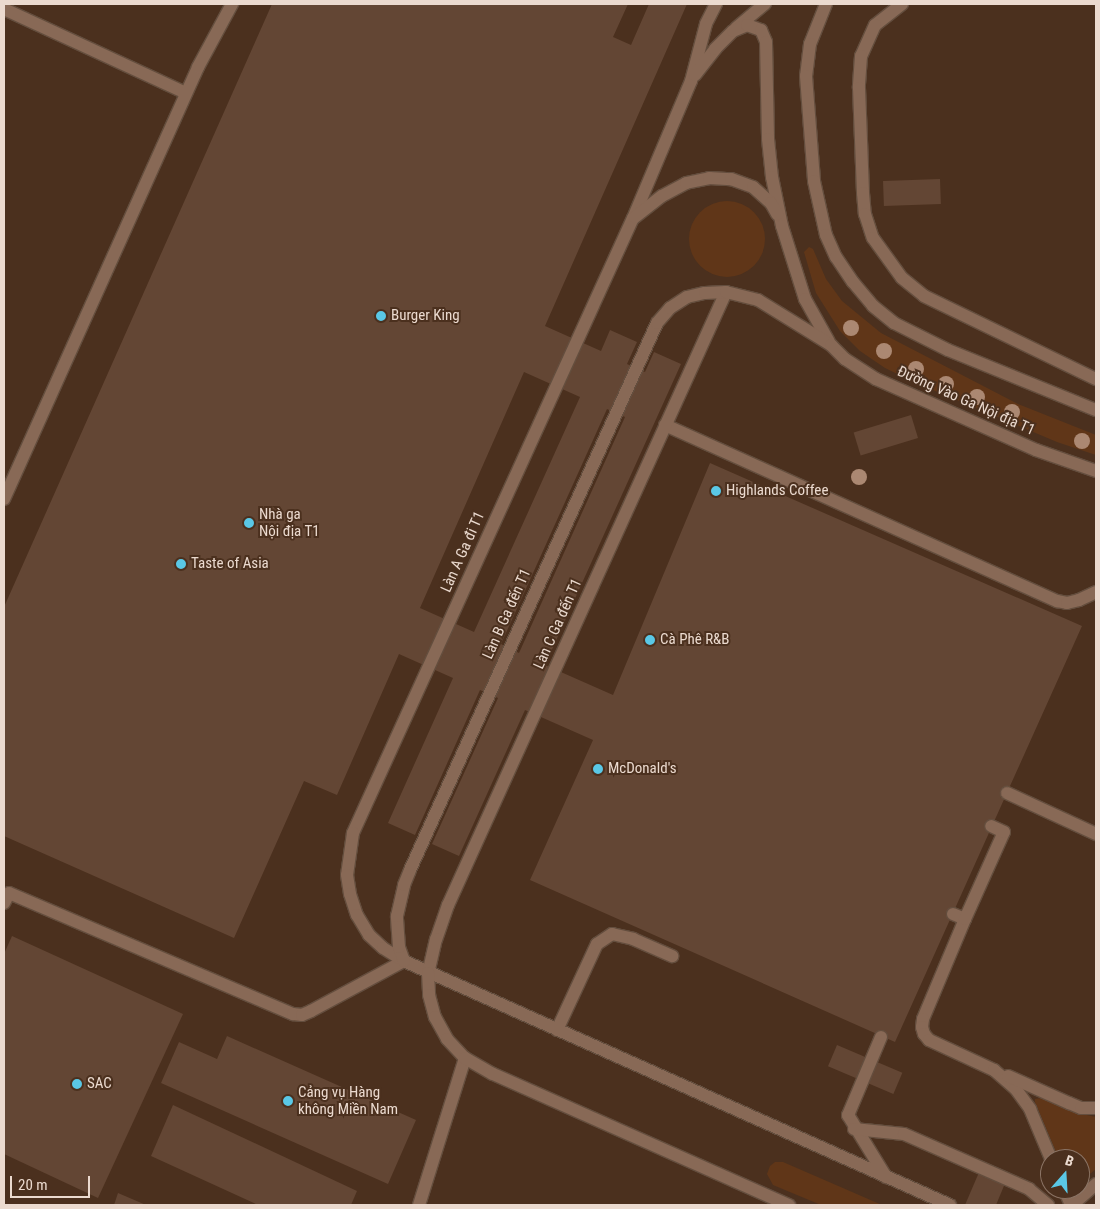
<!DOCTYPE html>
<html>
<head>
<meta charset="utf-8">
<style>
	body { margin:0 }
	#map { position:relative; width:1100px; height:1209px; overflow:hidden; background:#4b301e; font-family:"Roboto Condensed",sans-serif }
	div>[style] { position:absolute }
	[style*='--x'] { left:calc(var(--x)*1px); top:calc(var(--y)*1px); width:calc(var(--w)*1px); rotate:calc(var(--a)*1deg) }
	.green>* { inset:0; background:#603618 }
	.round { border-radius:50% }
	.building>* { inset:0; background:#634634; transform-origin:0 0 }
	.roads { filter:drop-shadow(1px 0 #644e3e) drop-shadow(-1px 0 #644e3e) drop-shadow(0 1px #644e3e) drop-shadow(0 -1px #644e3e) }
	.lane>* { height:12px; margin:-6px; padding:0 6px; transform-origin:6px; border-radius:6px; background:#886956 }
	.secondary>* { height:12px; margin:-6px; padding:0 6px; transform-origin:6px; border-radius:6px; background:#886956 }
	.trees>* { width:16px; height:16px; margin:-8px; border-radius:50%; background:#ab8872 }
	.dots>* { width:14px; height:14px; translate:-50% -50%; box-sizing:border-box; border:2px solid #4b301e; border-radius:50% }
	span { translate:-50% -50%; white-space:nowrap; text-align:center; line-height:1.15; -webkit-text-stroke:4px #4b301e; paint-order:stroke }
	.poi-label { font-size:15px; color:#ebdacf }
	.left { translate:0 -50%; text-align:left }
	.street-label { font-size:15px; color:#ebdacf }
	.frame { position:absolute; inset:0; border:5px solid #ebdacf; pointer-events:none }
	.north { position:absolute; left:1040px; top:1149px; width:50px; height:50px; box-sizing:border-box; background:#4b301e; border:1px solid #8b7465; border-radius:50%; rotate:19deg; font-size:14px; font-weight:700; line-height:20px; text-align:center; color:#ebdacf }
	.north::after { content:''; display:block; margin:auto; width:18px; height:22px; background:#5ac8e6; clip-path:polygon(50% 0,100% 100%,50% 72%,0 100%) }
	.scale { position:absolute; left:10px; top:1176px; width:80px; height:22px; box-sizing:border-box; border:2px solid #ebdacf; border-top:0; padding-left:6px; font-size:15px; line-height:18px; white-space:nowrap; color:#ebdacf; -webkit-text-stroke:4px #4b301e; paint-order:stroke }
</style>
</head>
<body>
<div id="map">
	<div class="green">
		<i class="round" style="left:689px;top:201px;width:76px;height:76px"></i>
		<i style="clip-path:polygon(809px 247px,813px 249px,826px 279px,842px 301px,881px 333px,1018px 404px,1096px 435px,1096px 455px,1057px 442px,914px 382px,885px 368px,860px 351px,840px 331px,816px 293px,804px 252px)"></i>
		<i style="clip-path:polygon(1041px 1098px,1077px 1113px,1096px 1117px,1096px 1169px,1080px 1182px,1080px 1159px,1059px 1159px,1035px 1102px,1035px 1099px)"></i>
		<i style="clip-path:polygon(775px 1162px,783px 1162px,882px 1205px,821px 1205px,773px 1185px,767px 1174px,770px 1166px)"></i>
	</div>
	<div class="building">
		<i style="clip-path:polygon(evenodd,272px 4px,628px 4px,613px 37px,631px 45px,649px 4px,687px 4px,545px 326px,601px 351px,610px 330px,637px 342px,627px 364px,645px 372px,654px 352px,681px 364px,545px 665px,613px 695px,710px 463px,1082px 626px,895px 1042px,530px 880px,593px 740px,525px 710px,459px 856px,432px 844px,498px 698px,480px 690px,415px 835px,388px 823px,453px 678px,399px 654px,337px 795px,304px 781px,234px 938px,4px 836px,4px 607px,272px 4px,524px 372px,580px 397px,474px 632px,420px 608px,524px 372px,272px 4px,607px 409px,625px 417px,519px 653px,501px 644px,607px 409px)"></i>
		<i style="left:940px;top:179px;width:25px;height:57px;rotate:88deg"></i>
		<i style="left:911px;top:415px;width:24px;height:60px;rotate:73deg"></i>
		<i style="clip-path:polygon(12px 936px,183px 1014px,98px 1198px,4px 1154px,4px 954px)"></i>
		<i style="clip-path:polygon(227px 1036px,416px 1120px,388px 1184px,161px 1083px,179px 1042px,217px 1059px)"></i>
		<i style="left:837px;top:1045px;width:71px;height:23px;rotate:23deg"></i>
		<i style="clip-path:polygon(173px 1105px,357px 1191px,351px 1205px,258px 1205px,151px 1156px)"></i>
		<i style="clip-path:polygon(980px 1170px,1006px 1181px,996px 1205px,965px 1205px)"></i>
		<i style="clip-path:polygon(118px 1193px,146px 1205px,114px 1205px)"></i>
	</div>
	<div class="roads">
		<div class="lane">
			<i style="--x:4;--y:9;--w:200;--a:24.8"></i>
			<i style="--x:665;--y:425;--w:430;--a:24.2"></i>
			<i style="--x:1057;--y:601;--w:10;--a:11"></i>
			<i style="--x:1067;--y:603;--w:12;--a:-14"></i>
			<i style="--x:1079;--y:600;--w:19;--a:-25"></i>
			<i style="--x:4;--y:499;--w:474;--a:-65.8"></i>
			<i style="--x:198;--y:67;--w:72;--a:-61.6"></i>
			<i style="--x:1007;--y:793;--w:98;--a:24.7"></i>
			<i style="--x:4;--y:903;--w:11;--a:-63"></i>
			<i style="--x:9;--y:893;--w:309;--a:23.1"></i>
			<i style="--x:293;--y:1014;--w:9;--a:6"></i>
			<i style="--x:302;--y:1015;--w:10;--a:-24"></i>
			<i style="--x:311;--y:1011;--w:106;--a:-28.3"></i>
			<i style="--x:953;--y:914;--w:13;--a:23"></i>
			<i style="--x:965;--y:919;--w:108;--a:112.8"></i>
			<i style="--x:923;--y:1019;--w:8;--a:97"></i>
			<i style="--x:922;--y:1027;--w:7;--a:74"></i>
			<i style="--x:924;--y:1034;--w:8;--a:50"></i>
			<i style="--x:929;--y:1040;--w:72;--a:24.8"></i>
			<i style="--x:994;--y:1070;--w:28;--a:41"></i>
			<i style="--x:1015;--y:1088;--w:26;--a:54"></i>
			<i style="--x:1030;--y:1109;--w:54;--a:67.2"></i>
			<i style="--x:965;--y:919;--w:95;--a:-65.9"></i>
			<i style="--x:1004;--y:832;--w:14;--a:-155"></i>
			<i style="--x:557;--y:1030;--w:95;--a:-65.1"></i>
			<i style="--x:597;--y:944;--w:18;--a:-34"></i>
			<i style="--x:612;--y:934;--w:22;--a:13"></i>
			<i style="--x:633;--y:939;--w:43;--a:23.6"></i>
			<i style="--x:881;--y:1037;--w:85;--a:112.9"></i>
			<i style="--x:848;--y:1115;--w:73;--a:58.5"></i>
			<i style="--x:1008;--y:1076;--w:67;--a:23.9"></i>
			<i style="--x:1069;--y:1103;--w:13;--a:23"></i>
			<i style="--x:1081;--y:1108;--w:15;--a:0"></i>
			<i style="--x:854;--y:1129;--w:50;--a:5.7"></i>
			<i style="--x:904;--y:1134;--w:137;--a:23.7"></i>
			<i style="--x:1029;--y:1189;--w:25;--a:40"></i>
			<i style="--x:1064;--y:1189;--w:17;--a:66"></i>
			<i style="--x:419;--y:1205;--w:154;--a:-72.6"></i>
			<i style="--x:1072;--y:1205;--w:32;--a:-41"></i>
		</div>
		<div class="secondary">
			<i style="--x:716;--y:4;--w:22;--a:117"></i>
			<i style="--x:706;--y:24;--w:59;--a:104.7"></i>
			<i style="--x:691;--y:81;--w:149;--a:112.9"></i>
			<i style="--x:633;--y:218;--w:676;--a:114.48"></i>
			<i style="--x:353;--y:833;--w:42;--a:98.1"></i>
			<i style="--x:347;--y:875;--w:19;--a:81"></i>
			<i style="--x:350;--y:894;--w:22;--a:72"></i>
			<i style="--x:357;--y:915;--w:23;--a:59"></i>
			<i style="--x:369;--y:935;--w:19;--a:43"></i>
			<i style="--x:383;--y:948;--w:25;--a:32"></i>
			<i style="--x:404;--y:961;--w:598;--a:24.08"></i>
			<i style="--x:826;--y:4;--w:43;--a:111.8"></i>
			<i style="--x:810;--y:44;--w:32;--a:97"></i>
			<i style="--x:806;--y:76;--w:105;--a:85.6"></i>
			<i style="--x:814;--y:181;--w:55;--a:77.5"></i>
			<i style="--x:826;--y:235;--w:24;--a:66"></i>
			<i style="--x:836;--y:257;--w:30;--a:56"></i>
			<i style="--x:853;--y:282;--w:31;--a:50"></i>
			<i style="--x:873;--y:306;--w:27;--a:39"></i>
			<i style="--x:894;--y:323;--w:60;--a:26.6"></i>
			<i style="--x:948;--y:350;--w:160;--a:22.1"></i>
			<i style="--x:902;--y:4;--w:34;--a:142"></i>
			<i style="--x:875;--y:25;--w:34;--a:114"></i>
			<i style="--x:861;--y:56;--w:32;--a:94"></i>
			<i style="--x:859;--y:88;--w:105;--a:87.8"></i>
			<i style="--x:863;--y:193;--w:21;--a:85"></i>
			<i style="--x:865;--y:214;--w:25;--a:72"></i>
			<i style="--x:873;--y:238;--w:49;--a:54.1"></i>
			<i style="--x:902;--y:278;--w:28;--a:39"></i>
			<i style="--x:924;--y:296;--w:191;--a:25.8"></i>
			<i style="--x:736;--y:28;--w:38;--a:-40"></i>
			<i style="--x:695;--y:75;--w:33;--a:-52"></i>
			<i style="--x:715;--y:49;--w:25;--a:-45"></i>
			<i style="--x:733;--y:31;--w:15;--a:-23"></i>
			<i style="--x:747;--y:25;--w:15;--a:20"></i>
			<i style="--x:761;--y:30;--w:13;--a:67"></i>
			<i style="--x:766;--y:42;--w:97;--a:88.8"></i>
			<i style="--x:768;--y:139;--w:38;--a:84"></i>
			<i style="--x:772;--y:177;--w:50;--a:78.5"></i>
			<i style="--x:782;--y:226;--w:77;--a:72.5"></i>
			<i style="--x:805;--y:299;--w:49;--a:60.8"></i>
			<i style="--x:635;--y:217;--w:34;--a:-38"></i>
			<i style="--x:662;--y:196;--w:27;--a:-28"></i>
			<i style="--x:686;--y:183;--w:24;--a:-12"></i>
			<i style="--x:709;--y:178;--w:22;--a:3"></i>
			<i style="--x:731;--y:179;--w:23;--a:20"></i>
			<i style="--x:753;--y:187;--w:24;--a:42"></i>
			<i style="--x:771;--y:203;--w:13;--a:61"></i>
			<i style="--x:726;--y:292;--w:673;--a:114.39"></i>
			<i style="--x:448;--y:905;--w:36;--a:109"></i>
			<i style="--x:436;--y:939;--w:35;--a:103"></i>
			<i style="--x:428;--y:973;--w:22;--a:87"></i>
			<i style="--x:429;--y:995;--w:23;--a:75"></i>
			<i style="--x:435;--y:1017;--w:25;--a:61"></i>
			<i style="--x:447;--y:1039;--w:26;--a:47"></i>
			<i style="--x:465;--y:1058;--w:32;--a:30"></i>
			<i style="--x:493;--y:1074;--w:324;--a:23.9"></i>
			<i style="--x:404;--y:961;--w:15;--a:-110"></i>
			<i style="--x:399;--y:947;--w:31;--a:-94"></i>
			<i style="--x:397;--y:916;--w:32;--a:-77"></i>
			<i style="--x:404;--y:885;--w:16;--a:-68"></i>
			<i style="--x:410;--y:870;--w:600;--a:-65.7"></i>
			<i style="--x:657;--y:323;--w:20;--a:-49"></i>
			<i style="--x:670;--y:308;--w:20;--a:-33"></i>
			<i style="--x:687;--y:297;--w:18;--a:-13"></i>
			<i style="--x:705;--y:293;--w:21;--a:-3"></i>
			<i style="--x:726;--y:292;--w:33;--a:14"></i>
			<i style="--x:758;--y:300;--w:86;--a:31.7"></i>
			<i style="--x:831;--y:345;--w:20;--a:45"></i>
			<i style="--x:845;--y:359;--w:37;--a:33"></i>
			<i style="--x:876;--y:379;--w:175;--a:23.9"></i>
			<i style="--x:1036;--y:450;--w:64;--a:19.3"></i>
		</div>
	</div>
	<div class="trees">
		<i style="left:851px;top:328px"></i>
		<i style="left:884px;top:351px"></i>
		<i style="left:916px;top:369px"></i>
		<i style="left:946px;top:384px"></i>
		<i style="left:977px;top:397px"></i>
		<i style="left:1012px;top:412px"></i>
		<i style="left:1082px;top:441px"></i>
		<i style="left:859px;top:477px"></i>
	</div>
	<div class="dots">
		<i style="left:381px;top:316px;background:#5ac8e6"></i>
		<i style="left:716px;top:491px;background:#5ac8e6"></i>
		<i style="left:249px;top:523px;background:#5ac8e6"></i>
		<i style="left:181px;top:564px;background:#5ac8e6"></i>
		<i style="left:650px;top:640px;background:#5ac8e6"></i>
		<i style="left:598px;top:769px;background:#5ac8e6"></i>
		<i style="left:77px;top:1084px;background:#5ac8e6"></i>
		<i style="left:288px;top:1101px;background:#5ac8e6"></i>
	</div>
	<div class="poi-label">
		<span class="left" style="left:391px;top:316px">Burger King</span>
		<span class="left" style="left:726px;top:491px">Highlands Coffee</span>
		<span class="left" style="left:259px;top:523px">Nhà ga<br>Nội địa T1</span>
		<span class="left" style="left:191px;top:564px">Taste of Asia</span>
		<span class="left" style="left:660px;top:640px">Cà Phê R&amp;B</span>
		<span class="left" style="left:608px;top:769px">McDonald's</span>
		<span class="left" style="left:87px;top:1084px">SAC</span>
		<span class="left" style="left:298px;top:1101px">Cảng vụ Hàng<br>không Miền Nam</span>
	</div>
	<div class="street-label">
		<span style="left:966px;top:401px;rotate:24deg">Đường Vào Ga Nội địa T1</span>
		<span style="left:463px;top:552px;rotate:-66deg">Làn A Ga đi T1</span>
		<span style="left:507px;top:614px;rotate:-66deg">Làn B Ga đến T1</span>
		<span style="left:558px;top:624px;rotate:-66deg">Làn C Ga đến T1</span>
	</div>
	<div class="frame"></div>
	<div class="north">B</div>
	<div class="scale">20 m</div>
</div>
</body>
</html>
